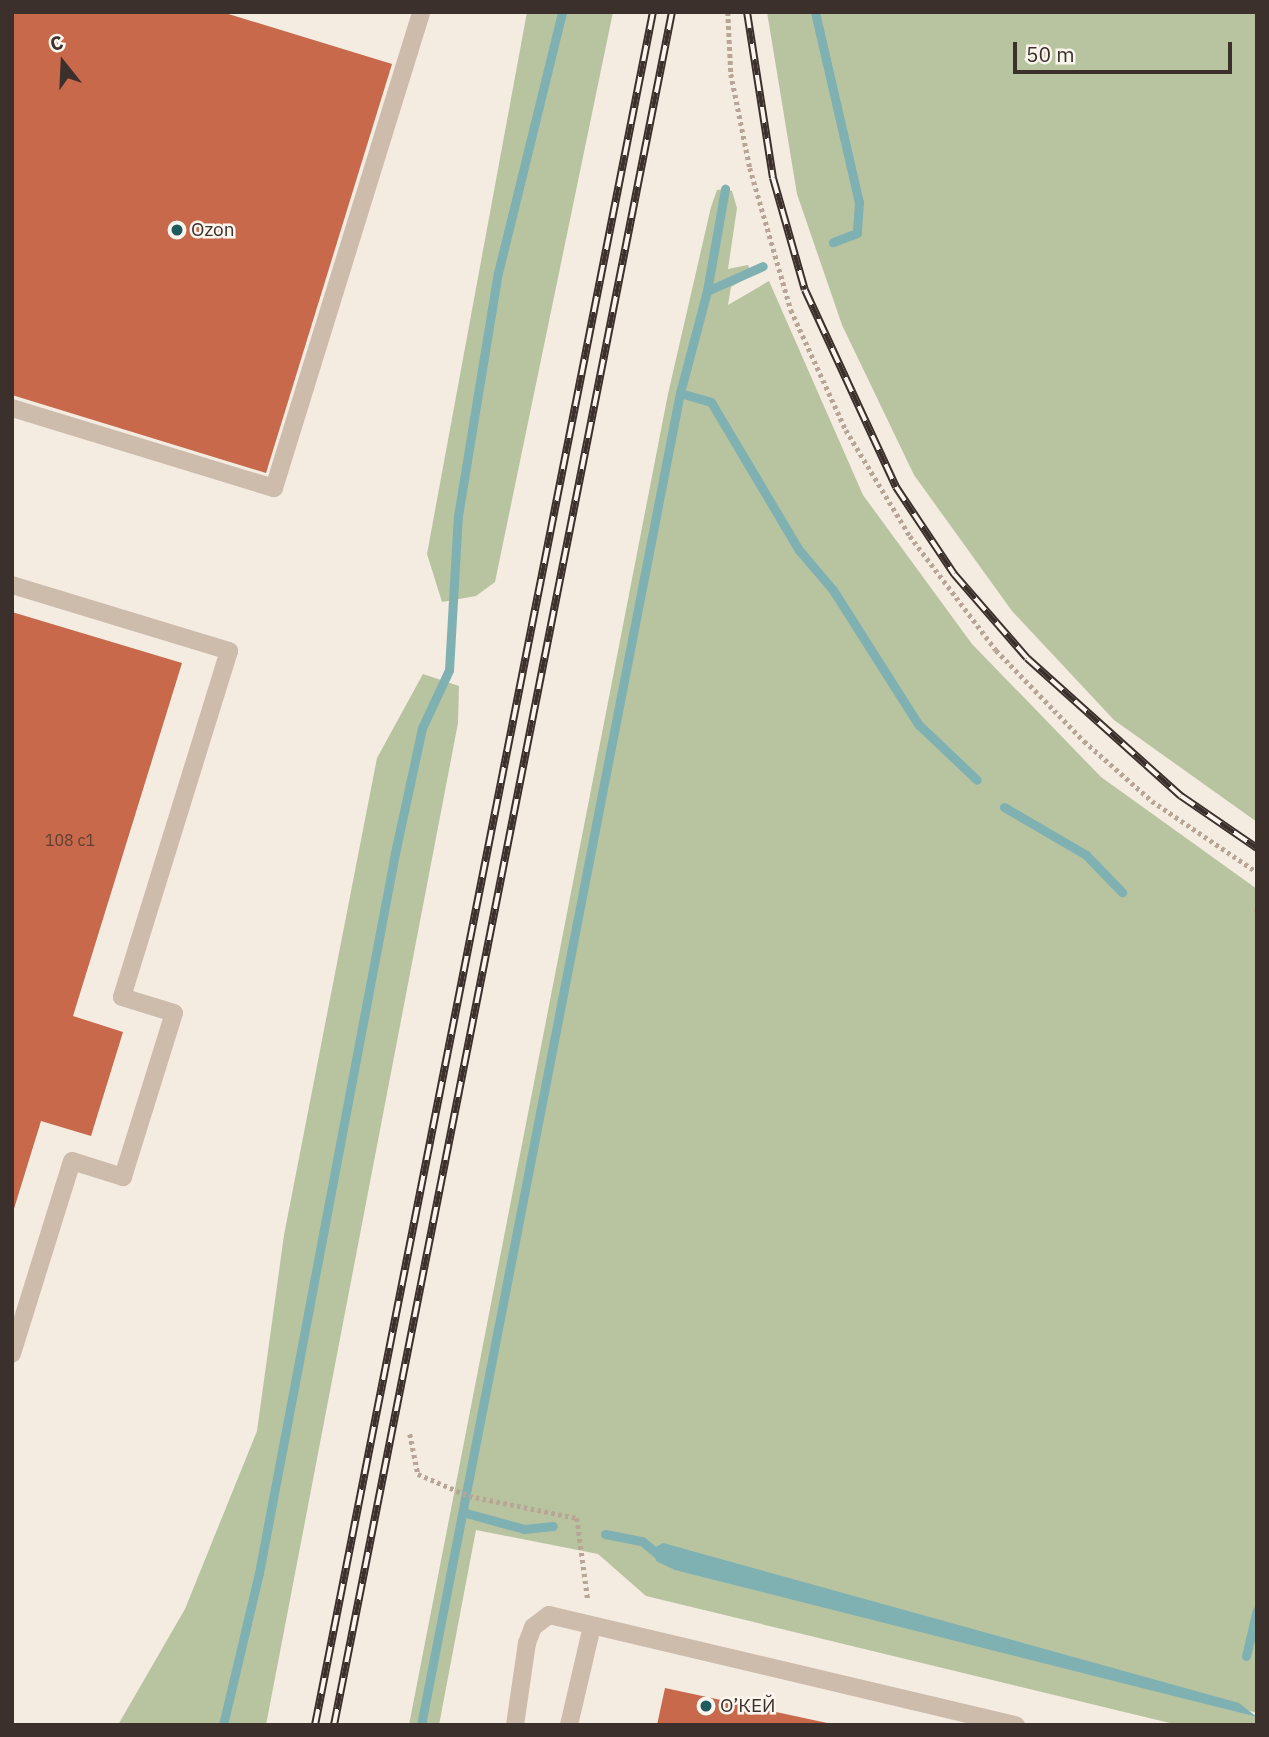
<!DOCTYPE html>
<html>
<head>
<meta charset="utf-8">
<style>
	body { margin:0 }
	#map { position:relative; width:1269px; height:1737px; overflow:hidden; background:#f4ebe1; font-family:"IBM Plex Sans",sans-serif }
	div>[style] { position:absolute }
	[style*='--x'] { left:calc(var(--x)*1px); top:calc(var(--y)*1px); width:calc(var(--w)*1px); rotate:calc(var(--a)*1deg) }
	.green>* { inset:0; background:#b8c4a0 }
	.water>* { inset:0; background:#7fb0b2 }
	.stream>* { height:9px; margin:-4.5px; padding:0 4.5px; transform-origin:4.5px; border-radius:4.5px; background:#7fb0b2 }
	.building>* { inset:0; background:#c8694b }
	.path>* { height:4.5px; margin-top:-2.25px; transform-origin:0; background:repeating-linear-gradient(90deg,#b9a596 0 3.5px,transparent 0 7px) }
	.lane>* { height:18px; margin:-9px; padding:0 9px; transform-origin:9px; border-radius:9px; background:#cdbbac }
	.rail>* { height:8px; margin-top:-4px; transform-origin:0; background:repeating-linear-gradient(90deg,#fbf5ee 0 16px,#3b302b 0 32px); box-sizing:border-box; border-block:2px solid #3b302b }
	.dots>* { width:19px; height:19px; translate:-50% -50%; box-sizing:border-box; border:4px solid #fbf5ee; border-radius:50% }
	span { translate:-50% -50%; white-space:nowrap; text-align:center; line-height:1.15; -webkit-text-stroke:5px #fbf5ee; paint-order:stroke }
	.number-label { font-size:16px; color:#5e3e33 }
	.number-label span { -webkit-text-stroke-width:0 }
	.poi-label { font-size:19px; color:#3b302b }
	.left { translate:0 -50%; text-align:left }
	.frame { position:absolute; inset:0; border:14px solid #3b302b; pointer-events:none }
	.north { position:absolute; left:28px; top:28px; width:70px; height:70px; -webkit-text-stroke:5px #fbf5ee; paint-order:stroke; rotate:342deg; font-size:19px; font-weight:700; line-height:28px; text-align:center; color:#3b302b }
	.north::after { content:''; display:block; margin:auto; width:24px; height:32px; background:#3b302b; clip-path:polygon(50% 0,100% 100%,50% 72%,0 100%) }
	.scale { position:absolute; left:1013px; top:42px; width:219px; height:32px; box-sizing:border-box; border:4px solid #3b302b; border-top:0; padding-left:9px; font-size:21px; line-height:24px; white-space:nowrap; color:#3b302b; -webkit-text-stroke:5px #fbf5ee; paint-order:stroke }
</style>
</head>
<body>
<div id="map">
	<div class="green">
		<i style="clip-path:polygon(527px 12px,613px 12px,495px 582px,476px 596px,442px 602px,427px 554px)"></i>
		<i style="clip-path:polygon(767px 12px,1257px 12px,1257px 822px,1114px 720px,1012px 611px,914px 475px,842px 325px,797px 194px)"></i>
		<i style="clip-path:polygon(725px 189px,732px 191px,737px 208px,728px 269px,748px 265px,752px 275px,731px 287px,728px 305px,769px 281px,863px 495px,972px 644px,1101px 777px,1257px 889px,1257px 1713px,663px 1544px,652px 1549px,656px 1560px,1257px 1717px,1257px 1725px,1178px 1725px,646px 1596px,598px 1554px,476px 1530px,439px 1725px,409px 1725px,668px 394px,711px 207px,717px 190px)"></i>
		<i style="clip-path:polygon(423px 674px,459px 686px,458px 723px,266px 1725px,118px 1725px,185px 1609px,257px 1431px,284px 1235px,377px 758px)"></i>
	</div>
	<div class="water">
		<i style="clip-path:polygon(663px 1543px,1239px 1703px,1257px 1717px,675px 1570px,656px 1561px,652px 1549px)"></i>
	</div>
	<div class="stream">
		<i style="--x:815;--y:12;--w:195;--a:77"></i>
		<i style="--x:859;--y:202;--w:31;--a:94"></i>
		<i style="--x:857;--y:233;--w:26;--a:159"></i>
		<i style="--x:707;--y:291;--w:104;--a:-80"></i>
		<i style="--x:680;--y:393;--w:32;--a:16"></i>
		<i style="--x:711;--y:402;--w:172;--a:59.3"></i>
		<i style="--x:799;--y:550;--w:52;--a:49.6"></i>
		<i style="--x:833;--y:590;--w:159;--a:57.6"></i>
		<i style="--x:918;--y:724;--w:81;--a:43.5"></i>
		<i style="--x:1004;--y:807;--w:95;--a:30.3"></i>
		<i style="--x:1086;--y:855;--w:52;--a:45.8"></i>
		<i style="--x:466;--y:1513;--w:60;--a:15.4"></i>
		<i style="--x:524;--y:1529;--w:29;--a:-6"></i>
		<i style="--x:605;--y:1534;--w:38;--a:11"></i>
		<i style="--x:642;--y:1541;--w:23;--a:40"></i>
		<i style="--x:1246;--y:1656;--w:47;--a:-76.6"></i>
		<i style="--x:223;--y:1725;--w:156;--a:-76.7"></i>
		<i style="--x:259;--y:1573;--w:733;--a:-79.3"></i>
		<i style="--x:395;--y:853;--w:128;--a:-77.8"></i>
		<i style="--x:422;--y:728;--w:64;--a:-65"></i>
		<i style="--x:449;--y:670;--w:154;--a:-86.7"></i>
		<i style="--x:458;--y:516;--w:246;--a:-80.7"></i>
		<i style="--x:498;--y:273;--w:269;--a:-76.2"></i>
		<i style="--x:421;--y:1725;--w:1357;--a:-79"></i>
		<i style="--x:680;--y:393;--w:106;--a:-75.2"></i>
		<i style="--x:707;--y:291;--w:61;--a:-24.1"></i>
	</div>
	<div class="building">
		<i style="clip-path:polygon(12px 12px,222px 12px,392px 64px,266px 473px,12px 395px)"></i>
		<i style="clip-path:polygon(12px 612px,182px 663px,73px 1016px,123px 1032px,91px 1136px,41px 1121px,13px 1212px)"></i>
		<i style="clip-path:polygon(665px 1688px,832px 1724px,832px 1725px,657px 1725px)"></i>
	</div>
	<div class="path">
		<i style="--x:728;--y:12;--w:62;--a:87.2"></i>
		<i style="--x:731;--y:74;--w:96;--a:78.6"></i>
		<i style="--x:750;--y:168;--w:148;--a:73.9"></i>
		<i style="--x:791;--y:310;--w:132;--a:65.4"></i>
		<i style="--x:846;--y:430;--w:124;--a:58.9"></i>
		<i style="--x:910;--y:536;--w:143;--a:53"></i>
		<i style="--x:996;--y:650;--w:127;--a:46"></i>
		<i style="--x:1084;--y:741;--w:91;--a:41.4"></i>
		<i style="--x:1152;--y:801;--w:127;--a:34.1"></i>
		<i style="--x:1257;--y:908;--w:5;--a:90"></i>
		<i style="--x:410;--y:1434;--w:41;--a:78.7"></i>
		<i style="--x:418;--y:1474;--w:56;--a:23.3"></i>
		<i style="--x:469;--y:1496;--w:110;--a:11.5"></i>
		<i style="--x:577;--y:1518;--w:83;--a:82.4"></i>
	</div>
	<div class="lane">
		<i style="--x:12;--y:408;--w:274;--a:17"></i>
		<i style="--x:274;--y:488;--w:498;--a:-72.8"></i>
		<i style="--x:12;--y:585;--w:227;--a:16.9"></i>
		<i style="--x:229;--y:651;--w:362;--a:107.2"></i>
		<i style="--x:122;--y:997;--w:54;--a:17.1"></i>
		<i style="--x:174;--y:1013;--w:172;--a:107.3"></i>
		<i style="--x:123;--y:1177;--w:53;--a:-162.6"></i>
		<i style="--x:72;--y:1161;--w:202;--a:107.3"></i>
		<i style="--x:515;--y:1725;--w:83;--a:-81.7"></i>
		<i style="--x:527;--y:1643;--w:17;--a:-69"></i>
		<i style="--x:533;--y:1627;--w:20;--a:-37"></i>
		<i style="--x:549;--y:1615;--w:480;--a:13.3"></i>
		<i style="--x:569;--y:1725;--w:102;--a:-76.9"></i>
	</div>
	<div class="rail">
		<i style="--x:747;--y:12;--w:168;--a:81.1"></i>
		<i style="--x:773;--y:178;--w:116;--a:74.1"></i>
		<i style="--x:805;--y:290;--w:217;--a:65.2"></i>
		<i style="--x:896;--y:487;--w:105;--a:56.3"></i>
		<i style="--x:954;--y:574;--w:111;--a:49"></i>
		<i style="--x:1027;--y:658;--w:207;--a:41.9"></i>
		<i style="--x:1181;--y:796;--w:92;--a:34.4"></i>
		<i style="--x:315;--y:1725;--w:1746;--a:-78.84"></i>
		<i style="--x:334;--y:1725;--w:1746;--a:-78.84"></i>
	</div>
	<div class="dots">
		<i style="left:177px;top:230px;background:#1f5a5e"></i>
		<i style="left:706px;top:1706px;background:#1f5a5e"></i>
	</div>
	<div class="number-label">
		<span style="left:70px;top:840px">108 с1</span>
	</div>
	<div class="poi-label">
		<span class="left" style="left:191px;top:230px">Ozon</span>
		<span class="left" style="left:720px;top:1706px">О’КЕЙ</span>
	</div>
	<div class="frame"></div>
	<div class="north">С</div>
	<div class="scale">50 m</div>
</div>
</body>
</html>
